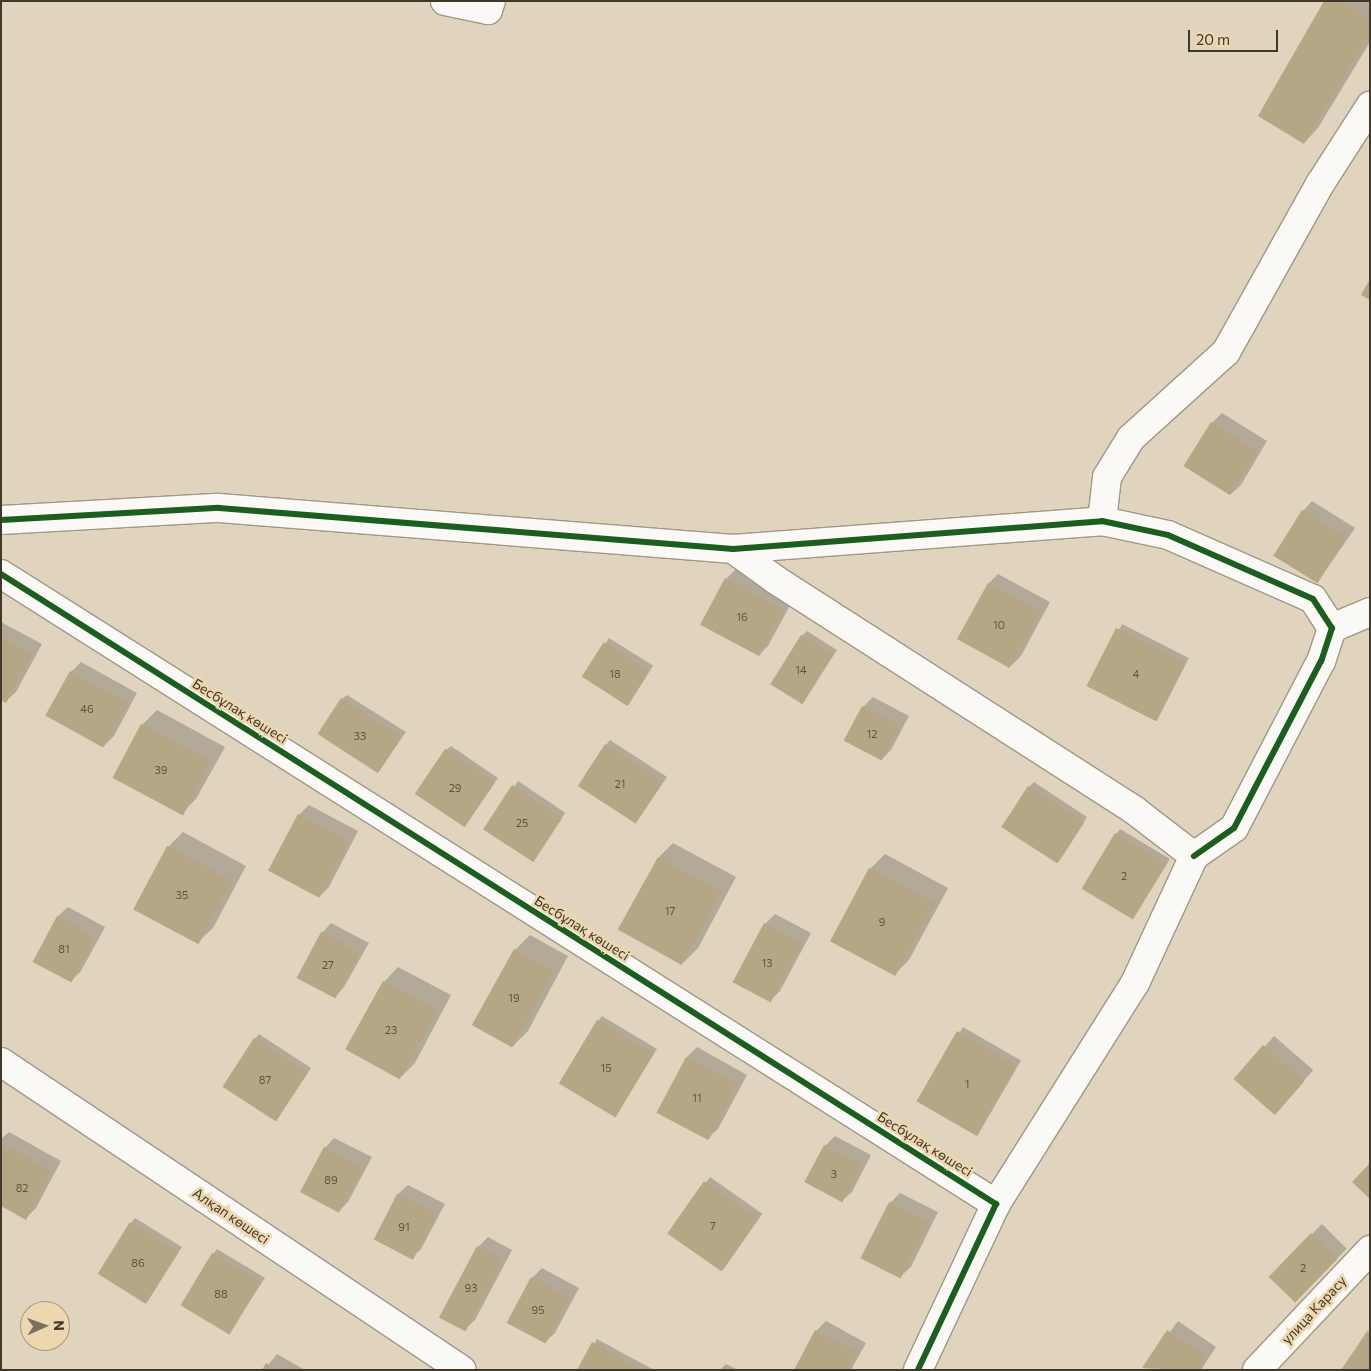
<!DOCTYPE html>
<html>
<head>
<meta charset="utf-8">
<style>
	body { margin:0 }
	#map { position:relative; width:1371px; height:1371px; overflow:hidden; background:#e0d4be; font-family:Commissioner,sans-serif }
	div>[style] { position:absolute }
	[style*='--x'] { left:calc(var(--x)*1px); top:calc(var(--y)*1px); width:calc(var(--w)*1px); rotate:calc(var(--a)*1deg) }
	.shadow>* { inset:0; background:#0003; transform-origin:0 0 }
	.building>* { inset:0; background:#b5a686; transform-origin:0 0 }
	.roads { filter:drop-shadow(1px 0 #a09787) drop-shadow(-1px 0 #a09787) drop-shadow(0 1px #a09787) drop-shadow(0 -1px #a09787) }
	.minor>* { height:28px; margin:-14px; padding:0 14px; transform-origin:14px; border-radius:14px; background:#faf9f5 }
	.cycleway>* { height:6px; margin:-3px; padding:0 3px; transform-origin:3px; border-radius:3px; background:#1b5e20 }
	span { translate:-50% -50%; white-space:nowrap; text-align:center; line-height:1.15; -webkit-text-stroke:5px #edd7b1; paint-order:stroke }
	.number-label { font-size:11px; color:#5d5440 }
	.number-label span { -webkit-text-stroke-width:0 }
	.street-label { font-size:14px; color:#403829 }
	.frame { position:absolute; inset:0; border:2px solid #403829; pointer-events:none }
	.north { position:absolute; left:20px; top:1301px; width:50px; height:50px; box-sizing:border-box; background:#edd7b1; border:1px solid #a8977b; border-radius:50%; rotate:88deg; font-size:14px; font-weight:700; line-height:20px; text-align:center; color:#403829 }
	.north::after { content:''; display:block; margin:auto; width:18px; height:22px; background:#786f5d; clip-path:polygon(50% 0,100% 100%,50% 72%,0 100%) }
	.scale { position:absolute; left:1188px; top:30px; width:90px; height:22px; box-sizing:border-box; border:2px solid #403829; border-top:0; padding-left:6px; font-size:15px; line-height:18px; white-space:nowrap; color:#403829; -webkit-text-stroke:4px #edd7b1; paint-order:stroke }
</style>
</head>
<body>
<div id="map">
	<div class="shadow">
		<i style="clip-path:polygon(1326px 1px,1370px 1px,1370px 42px,1318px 128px,1304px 143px)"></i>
		<i style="clip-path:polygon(1222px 413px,1267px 441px,1241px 485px,1231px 494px,1212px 423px)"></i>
		<i style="clip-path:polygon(1312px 501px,1355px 528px,1317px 583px,1303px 511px)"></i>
		<i style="clip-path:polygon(736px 569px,793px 600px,768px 646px,758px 656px,726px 579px)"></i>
		<i style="clip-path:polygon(998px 574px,1050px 602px,1021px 656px,1011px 666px,989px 583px)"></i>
		<i style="clip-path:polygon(1px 622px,42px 644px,16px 692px,6px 701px,1px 699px)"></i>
		<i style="left:1122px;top:624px;width:75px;height:70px;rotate:27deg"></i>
		<i style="clip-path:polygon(807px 631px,837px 650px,801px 704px,802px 636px)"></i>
		<i style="left:609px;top:638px;width:52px;height:47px;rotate:32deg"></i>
		<i style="clip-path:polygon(81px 662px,137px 693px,114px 736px,104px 746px,71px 672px)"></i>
		<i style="clip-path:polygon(347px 695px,406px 732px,379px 771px,342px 699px)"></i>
		<i style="clip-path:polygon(873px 697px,909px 716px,891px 750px,881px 760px,845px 741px,863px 707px)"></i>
		<i style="clip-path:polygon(157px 710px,225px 747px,196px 799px,181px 814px,142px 725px)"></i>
		<i style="clip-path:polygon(610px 740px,667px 777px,636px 823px,606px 745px)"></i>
		<i style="clip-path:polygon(451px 746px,498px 778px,465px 826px,446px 750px)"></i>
		<i style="left:518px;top:781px;width:57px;height:58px;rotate:34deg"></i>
		<i style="clip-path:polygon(1034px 782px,1087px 817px,1062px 857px,1029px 787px)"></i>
		<i style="clip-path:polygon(309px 805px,358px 831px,329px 887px,319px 897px,299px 815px)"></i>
		<i style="clip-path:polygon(1120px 829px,1170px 859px,1133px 918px,1116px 834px)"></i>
		<i style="clip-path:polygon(183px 832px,246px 866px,213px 928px,198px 942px,168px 847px)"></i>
		<i style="clip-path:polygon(673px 843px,736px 877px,698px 948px,683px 963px,659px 857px)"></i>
		<i style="clip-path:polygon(885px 854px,948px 888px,909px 960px,894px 975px,870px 869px)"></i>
		<i style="clip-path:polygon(68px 907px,105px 927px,81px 971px,71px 981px,35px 961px,58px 916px)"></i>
		<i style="clip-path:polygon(775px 914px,811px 933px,780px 991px,770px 1001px,765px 924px)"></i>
		<i style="clip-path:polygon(331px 923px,369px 943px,344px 987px,335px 997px,322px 933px)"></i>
		<i style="clip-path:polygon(530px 935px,568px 956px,528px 1031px,513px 1046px,515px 950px)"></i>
		<i style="clip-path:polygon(398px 967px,451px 995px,415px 1063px,400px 1078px,384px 982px)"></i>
		<i style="clip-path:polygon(602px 1016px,657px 1049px,615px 1115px,598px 1021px)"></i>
		<i style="left:963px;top:1027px;width:67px;height:87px;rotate:30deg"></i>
		<i style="clip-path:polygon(259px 1034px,311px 1068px,276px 1120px,255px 1039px)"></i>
		<i style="left:1274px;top:1036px;width:52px;height:57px;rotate:41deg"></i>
		<i style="clip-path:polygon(697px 1047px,747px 1075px,718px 1129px,708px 1138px,658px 1112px,687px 1057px)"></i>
		<i style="clip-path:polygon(9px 1132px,61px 1161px,36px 1208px,26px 1218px,1px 1205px,1px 1139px)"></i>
		<i style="clip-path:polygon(835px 1136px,871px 1155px,852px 1192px,842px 1201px,807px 1182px,825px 1146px)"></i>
		<i style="clip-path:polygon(334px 1138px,372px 1157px,348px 1202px,338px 1212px,325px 1148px)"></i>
		<i style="left:710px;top:1177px;width:64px;height:69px;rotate:35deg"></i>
		<i style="clip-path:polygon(408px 1185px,445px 1204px,421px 1249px,411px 1259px,374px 1239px,398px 1194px)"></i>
		<i style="clip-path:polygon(900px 1193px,938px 1212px,911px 1267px,901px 1276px,890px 1203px)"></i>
		<i style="clip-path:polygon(135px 1218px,182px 1247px,147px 1302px,131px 1223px)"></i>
		<i style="left:1322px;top:1224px;width:35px;height:74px;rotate:45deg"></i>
		<i style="clip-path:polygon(488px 1237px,512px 1250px,475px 1320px,465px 1329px,478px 1247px)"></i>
		<i style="clip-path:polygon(217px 1249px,265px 1278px,229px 1333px,213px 1254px)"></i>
		<i style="clip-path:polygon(542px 1268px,579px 1288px,555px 1333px,545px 1342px,508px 1322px,532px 1278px)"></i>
		<i style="clip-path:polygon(826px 1321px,866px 1343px,851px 1370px,796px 1370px,816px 1331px)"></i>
		<i style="clip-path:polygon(1178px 1321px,1216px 1347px,1201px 1370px,1144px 1368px)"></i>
		<i style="clip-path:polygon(1370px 1330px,1370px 1370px,1342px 1370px,1369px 1331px)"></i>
		<i style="clip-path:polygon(597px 1339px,654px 1370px,578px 1370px)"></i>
		<i style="clip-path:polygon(277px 1354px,305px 1370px,264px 1370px)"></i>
		<i style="clip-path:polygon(726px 1364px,738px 1370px,720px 1370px)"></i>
	</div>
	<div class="building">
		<i style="clip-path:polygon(1324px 1px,1342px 1px,1370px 18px,1370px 34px,1304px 144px,1258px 116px)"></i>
		<i style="clip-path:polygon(1370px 279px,1370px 300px,1361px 295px)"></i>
		<i style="left:1211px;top:422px;width:55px;height:52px;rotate:32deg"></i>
		<i style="left:1302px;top:510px;width:52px;height:54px;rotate:32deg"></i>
		<i style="left:725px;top:578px;width:67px;height:53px;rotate:28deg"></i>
		<i style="left:988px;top:583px;width:60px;height:64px;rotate:29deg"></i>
		<i style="left:1116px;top:628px;width:78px;height:65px;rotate:27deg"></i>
		<i style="left:801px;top:635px;width:38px;height:58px;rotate:32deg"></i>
		<i style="clip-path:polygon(1px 637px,33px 654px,6px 703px,1px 700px)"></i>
		<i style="left:604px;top:642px;width:54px;height:41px;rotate:33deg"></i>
		<i style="left:70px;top:671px;width:66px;height:51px;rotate:29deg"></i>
		<i style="left:341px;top:698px;width:72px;height:43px;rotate:33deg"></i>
		<i style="left:862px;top:706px;width:43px;height:39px;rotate:28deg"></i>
		<i style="left:141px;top:724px;width:80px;height:61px;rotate:28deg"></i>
		<i style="left:605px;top:744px;width:69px;height:50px;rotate:33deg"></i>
		<i style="left:445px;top:749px;width:60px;height:54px;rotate:34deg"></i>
		<i style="left:512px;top:785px;width:60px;height:53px;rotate:33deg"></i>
		<i style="left:1028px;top:786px;width:67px;height:49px;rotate:33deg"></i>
		<i style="left:298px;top:814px;width:58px;height:64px;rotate:28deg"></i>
		<i style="left:1115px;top:833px;width:60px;height:65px;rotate:31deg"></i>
		<i style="left:167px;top:846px;width:74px;height:72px;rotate:28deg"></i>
		<i style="left:658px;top:857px;width:73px;height:83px;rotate:29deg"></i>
		<i style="left:869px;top:868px;width:74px;height:83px;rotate:28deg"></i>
		<i style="left:57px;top:916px;width:44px;height:52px;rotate:28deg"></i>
		<i style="left:764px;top:923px;width:43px;height:67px;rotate:28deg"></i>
		<i style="left:321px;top:932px;width:44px;height:52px;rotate:28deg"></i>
		<i style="left:514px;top:949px;width:46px;height:87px;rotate:29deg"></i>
		<i style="left:383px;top:981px;width:62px;height:78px;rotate:29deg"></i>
		<i style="left:597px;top:1020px;width:66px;height:74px;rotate:31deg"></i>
		<i style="left:957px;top:1031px;width:69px;height:81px;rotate:30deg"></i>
		<i style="left:254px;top:1038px;width:64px;height:58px;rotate:33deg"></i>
		<i style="left:1263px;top:1045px;width:55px;height:45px;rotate:41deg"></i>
		<i style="left:686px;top:1057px;width:59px;height:63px;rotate:28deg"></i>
		<i style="clip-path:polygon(1px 1143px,52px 1171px,26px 1220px,1px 1206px)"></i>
		<i style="left:824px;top:1145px;width:43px;height:42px;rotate:28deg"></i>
		<i style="left:324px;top:1147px;width:44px;height:51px;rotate:28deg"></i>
		<i style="clip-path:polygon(1370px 1163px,1370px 1199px,1352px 1182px)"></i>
		<i style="left:704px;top:1181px;width:66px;height:64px;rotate:35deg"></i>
		<i style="left:397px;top:1194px;width:44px;height:51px;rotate:27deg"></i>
		<i style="left:889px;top:1202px;width:45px;height:63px;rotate:27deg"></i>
		<i style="left:130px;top:1222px;width:57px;height:61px;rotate:32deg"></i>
		<i style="left:1311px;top:1233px;width:37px;height:61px;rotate:44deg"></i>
		<i style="left:477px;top:1246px;width:30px;height:81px;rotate:28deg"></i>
		<i style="left:212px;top:1253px;width:57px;height:61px;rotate:31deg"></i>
		<i style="left:531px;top:1277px;width:44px;height:52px;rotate:28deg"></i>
		<i style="clip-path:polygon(815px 1330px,857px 1353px,847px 1370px,794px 1370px)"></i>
		<i style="clip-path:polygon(1167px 1330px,1207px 1357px,1199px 1370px,1142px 1368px)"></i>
		<i style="clip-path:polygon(1368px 1330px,1370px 1370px,1341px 1370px)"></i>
		<i style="clip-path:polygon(592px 1342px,642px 1370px,577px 1370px)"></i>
		<i style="clip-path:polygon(266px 1363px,278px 1370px,262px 1370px)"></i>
	</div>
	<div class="roads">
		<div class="minor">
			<i style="--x:445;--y:1;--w:44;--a:11.8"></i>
			<i style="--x:488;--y:10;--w:9;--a:-72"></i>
			<i style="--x:1;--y:520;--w:218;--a:-3.2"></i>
			<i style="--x:219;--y:508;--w:516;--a:4.56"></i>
			<i style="--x:733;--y:549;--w:370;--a:-4.3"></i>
			<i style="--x:1102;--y:521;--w:67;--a:12"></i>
			<i style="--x:1168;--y:535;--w:158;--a:23.8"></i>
			<i style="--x:1313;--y:599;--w:35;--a:57"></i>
			<i style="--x:1332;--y:628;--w:35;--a:108"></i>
			<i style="--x:1321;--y:661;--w:188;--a:117.5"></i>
			<i style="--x:1234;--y:828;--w:49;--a:145"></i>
			<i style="--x:1102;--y:521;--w:44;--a:-83.5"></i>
			<i style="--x:1107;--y:477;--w:46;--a:-58.4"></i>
			<i style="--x:1131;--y:438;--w:128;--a:-42.2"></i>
			<i style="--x:1226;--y:352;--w:193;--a:-60.8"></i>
			<i style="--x:1320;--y:184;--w:93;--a:-57.3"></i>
			<i style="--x:733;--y:549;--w:53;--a:35.8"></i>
			<i style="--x:776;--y:580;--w:426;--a:32.7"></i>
			<i style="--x:1134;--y:810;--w:76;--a:37.5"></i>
			<i style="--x:1194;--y:856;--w:140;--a:114.9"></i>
			<i style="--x:1135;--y:983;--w:261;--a:122.2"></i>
			<i style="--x:1;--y:574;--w:1178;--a:32.34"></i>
			<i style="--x:996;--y:1204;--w:183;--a:115.2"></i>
			<i style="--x:1332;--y:628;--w:41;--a:-22.8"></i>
			<i style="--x:1;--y:1062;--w:554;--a:33.75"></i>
			<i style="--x:1257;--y:1370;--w:165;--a:-46.7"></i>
		</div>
	</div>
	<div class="cycleway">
		<i style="--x:1;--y:520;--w:218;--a:-3.2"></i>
		<i style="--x:219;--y:508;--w:516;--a:4.56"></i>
		<i style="--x:733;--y:549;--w:370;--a:-4.3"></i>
		<i style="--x:1102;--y:521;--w:67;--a:12"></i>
		<i style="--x:1168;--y:535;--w:158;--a:23.8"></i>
		<i style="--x:1313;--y:599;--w:35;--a:57"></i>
		<i style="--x:1332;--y:628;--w:35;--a:108"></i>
		<i style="--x:1321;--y:661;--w:188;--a:117.5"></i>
		<i style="--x:1234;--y:828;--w:49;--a:145"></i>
		<i style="--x:1;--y:574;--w:1178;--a:32.34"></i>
		<i style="--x:996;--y:1204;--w:183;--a:115.2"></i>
	</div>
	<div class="number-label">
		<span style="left:742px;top:617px">16</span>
		<span style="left:999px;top:625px">10</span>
		<span style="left:801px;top:670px">14</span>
		<span style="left:615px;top:674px">18</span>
		<span style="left:1136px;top:674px">4</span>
		<span style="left:87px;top:709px">46</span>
		<span style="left:872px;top:734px">12</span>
		<span style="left:360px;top:736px">33</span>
		<span style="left:161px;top:770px">39</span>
		<span style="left:620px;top:784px">21</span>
		<span style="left:455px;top:788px">29</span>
		<span style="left:522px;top:823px">25</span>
		<span style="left:1124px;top:876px">2</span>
		<span style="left:182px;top:895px">35</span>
		<span style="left:670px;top:911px">17</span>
		<span style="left:882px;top:922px">9</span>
		<span style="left:64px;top:949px">81</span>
		<span style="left:767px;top:963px">13</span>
		<span style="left:328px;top:965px">27</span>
		<span style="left:514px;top:998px">19</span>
		<span style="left:391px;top:1030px">23</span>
		<span style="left:606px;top:1068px">15</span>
		<span style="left:265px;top:1080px">87</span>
		<span style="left:967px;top:1084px">1</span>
		<span style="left:697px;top:1098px">11</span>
		<span style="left:834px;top:1174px">3</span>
		<span style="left:331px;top:1180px">89</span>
		<span style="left:22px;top:1188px">82</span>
		<span style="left:713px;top:1226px">7</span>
		<span style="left:404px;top:1227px">91</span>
		<span style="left:138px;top:1263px">86</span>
		<span style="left:1303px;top:1268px">2</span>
		<span style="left:471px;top:1288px">93</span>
		<span style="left:221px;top:1294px">88</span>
		<span style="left:538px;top:1310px">95</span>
	</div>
	<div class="street-label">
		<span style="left:240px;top:711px;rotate:32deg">Бесбұлақ көшесі</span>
		<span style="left:582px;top:928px;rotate:32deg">Бесбұлақ көшесі</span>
		<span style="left:925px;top:1144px;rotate:32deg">Бесбұлақ көшесі</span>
		<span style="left:231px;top:1216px;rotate:34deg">Алқап көшесі</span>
		<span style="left:1314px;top:1310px;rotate:-47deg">улица Карасу</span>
	</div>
	<div class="frame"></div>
	<div class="north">N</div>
	<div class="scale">20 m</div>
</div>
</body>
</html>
